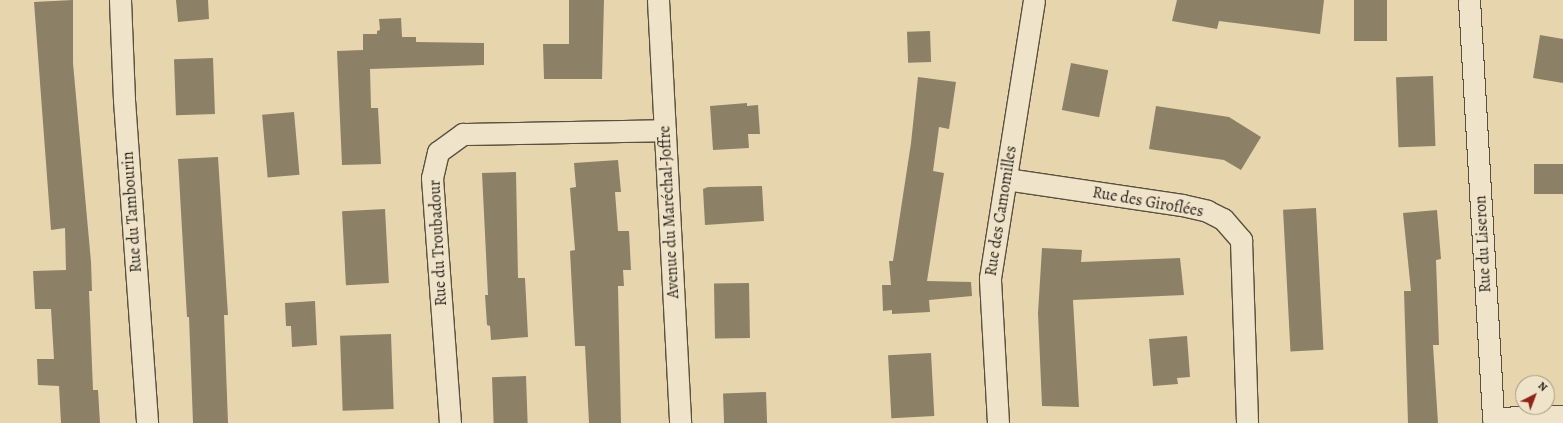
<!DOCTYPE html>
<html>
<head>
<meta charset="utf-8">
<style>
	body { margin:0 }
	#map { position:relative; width:1563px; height:423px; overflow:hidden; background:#e7d5ae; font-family:Alegreya,serif }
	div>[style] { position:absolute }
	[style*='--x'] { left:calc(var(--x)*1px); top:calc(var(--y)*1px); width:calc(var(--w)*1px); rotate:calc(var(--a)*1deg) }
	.building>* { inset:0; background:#8c8067; transform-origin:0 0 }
	.roads { filter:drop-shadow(1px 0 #59503f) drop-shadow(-1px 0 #59503f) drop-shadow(0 1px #59503f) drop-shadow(0 -1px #59503f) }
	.minor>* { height:21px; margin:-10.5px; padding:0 10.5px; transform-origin:10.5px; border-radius:10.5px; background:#efe4ca }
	span { translate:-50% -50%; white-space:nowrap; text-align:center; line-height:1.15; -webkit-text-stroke:3px #efe4ca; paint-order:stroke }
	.street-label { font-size:16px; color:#2a231a }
	.north { position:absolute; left:1515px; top:375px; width:40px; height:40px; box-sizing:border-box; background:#efe4ca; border:1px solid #a09784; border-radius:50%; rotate:42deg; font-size:11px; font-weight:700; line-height:16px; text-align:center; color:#2a231a }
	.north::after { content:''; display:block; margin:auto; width:14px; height:18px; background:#8f2418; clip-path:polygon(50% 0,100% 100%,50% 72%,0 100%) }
</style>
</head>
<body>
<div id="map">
	<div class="building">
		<i style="clip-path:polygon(73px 0,73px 63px,91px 262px,92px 291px,89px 291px,93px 390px,98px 390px,100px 423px,61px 423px,59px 386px,38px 385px,37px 359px,54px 359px,51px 309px,35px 309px,33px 271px,66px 270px,65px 228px,51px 230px,34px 2px)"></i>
		<i style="clip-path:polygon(176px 0,208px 0,209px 19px,178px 22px)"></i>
		<i style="clip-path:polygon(569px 0,604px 0,602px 79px,544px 79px,543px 44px,569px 44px)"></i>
		<i style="clip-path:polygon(1177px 0,1324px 0,1320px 34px,1219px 21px,1217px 29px,1172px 21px)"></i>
		<i style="left:1354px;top:0;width:33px;height:41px"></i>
		<i style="clip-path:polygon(401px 18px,402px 37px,416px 37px,416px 42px,484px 43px,484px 65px,370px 69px,371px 108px,378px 108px,381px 164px,342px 165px,337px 51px,363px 50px,363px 34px,377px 34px,377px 31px,380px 30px,379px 19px)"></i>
		<i style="left:930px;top:31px;width:31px;height:23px;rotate:88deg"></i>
		<i style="clip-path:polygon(1540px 35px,1563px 39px,1563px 83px,1533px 78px)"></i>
		<i style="left:213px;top:58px;width:56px;height:39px;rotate:88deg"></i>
		<i style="left:1071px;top:63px;width:38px;height:48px;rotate:11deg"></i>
		<i style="left:1433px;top:76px;width:70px;height:37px;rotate:88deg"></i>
		<i style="clip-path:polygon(918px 77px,956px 82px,949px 129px,939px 127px,933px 171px,944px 173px,927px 281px,971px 282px,972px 296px,929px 300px,930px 312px,892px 314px,892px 310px,883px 311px,882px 285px,891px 285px,889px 261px,893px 261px,911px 143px)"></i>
		<i style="clip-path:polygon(747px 103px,747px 106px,758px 105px,760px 134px,748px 134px,749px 148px,713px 150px,710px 106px)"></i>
		<i style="clip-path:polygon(1156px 106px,1229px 117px,1261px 137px,1241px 170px,1224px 160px,1149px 149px)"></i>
		<i style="left:294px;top:112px;width:63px;height:32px;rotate:85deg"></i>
		<i style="clip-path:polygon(218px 157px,228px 315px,224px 315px,228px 423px,193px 423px,189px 317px,187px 317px,178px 159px)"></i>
		<i style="clip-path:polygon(618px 160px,621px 192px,615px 192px,618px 231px,629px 231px,631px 270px,623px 270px,624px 286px,618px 286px,621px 423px,589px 423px,585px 346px,575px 346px,570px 251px,575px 250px,570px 188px,576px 187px,574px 163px)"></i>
		<i style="left:1534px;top:164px;width:29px;height:30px"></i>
		<i style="clip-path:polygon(516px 172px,518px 278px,525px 278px,528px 337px,491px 340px,490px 326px,487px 325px,485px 295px,488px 295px,482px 173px)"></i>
		<i style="clip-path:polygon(762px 186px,764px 221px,705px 225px,703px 189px,708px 187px)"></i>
		<i style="left:1316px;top:208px;width:142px;height:33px;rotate:87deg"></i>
		<i style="left:385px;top:209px;width:74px;height:43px;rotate:87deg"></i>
		<i style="clip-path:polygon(1437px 210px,1441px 259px,1436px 260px,1439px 345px,1433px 345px,1438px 423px,1408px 423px,1404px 291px,1411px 291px,1403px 213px)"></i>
		<i style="clip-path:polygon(1042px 248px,1082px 250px,1081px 262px,1180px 258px,1184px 295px,1073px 300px,1079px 407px,1042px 406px,1038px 313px)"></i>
		<i style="left:749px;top:283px;width:55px;height:35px;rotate:89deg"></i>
		<i style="clip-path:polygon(315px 301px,317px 345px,292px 347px,291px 326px,286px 326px,285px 303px)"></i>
		<i style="left:391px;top:334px;width:75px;height:51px;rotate:88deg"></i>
		<i style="clip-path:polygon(1187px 336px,1190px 377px,1177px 378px,1178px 384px,1153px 386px,1149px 339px)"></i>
		<i style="left:931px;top:353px;width:63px;height:43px;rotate:87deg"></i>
		<i style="left:526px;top:376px;width:47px;height:34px;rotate:88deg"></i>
		<i style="left:766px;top:392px;width:31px;height:43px;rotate:88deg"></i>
	</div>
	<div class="roads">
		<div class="minor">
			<i style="--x:120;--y:0;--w:100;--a:87.7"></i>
			<i style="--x:124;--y:100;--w:324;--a:85.9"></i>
			<i style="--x:658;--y:0;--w:424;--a:87"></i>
			<i style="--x:1469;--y:0;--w:419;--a:86.7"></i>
			<i style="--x:1493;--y:418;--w:70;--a:-1.6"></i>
			<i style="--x:1006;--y:179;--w:178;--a:8.4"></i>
			<i style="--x:1182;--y:205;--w:26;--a:13"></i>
			<i style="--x:1207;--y:211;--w:18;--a:27"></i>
			<i style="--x:1223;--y:219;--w:28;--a:49"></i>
			<i style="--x:1241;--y:240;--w:183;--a:88.1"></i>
			<i style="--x:450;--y:423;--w:246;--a:-94.2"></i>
			<i style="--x:432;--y:178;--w:27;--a:-77"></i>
			<i style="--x:438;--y:152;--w:31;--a:-36"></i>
			<i style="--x:463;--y:134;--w:202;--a:-1.1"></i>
			<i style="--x:998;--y:423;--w:145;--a:-93.2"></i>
			<i style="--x:990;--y:278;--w:281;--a:-81"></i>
		</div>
	</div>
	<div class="street-label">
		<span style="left:1148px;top:202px;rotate:10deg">Rue des Giroflées</span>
		<span style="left:1001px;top:211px;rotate:-81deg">Rue des Camomilles</span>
		<span style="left:132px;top:212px;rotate:-94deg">Rue du Tambourin</span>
		<span style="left:669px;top:212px;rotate:-93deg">Avenue du Maréchal-Joffre</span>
		<span style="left:438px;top:243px;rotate:-93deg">Rue du Troubadour</span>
		<span style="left:1483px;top:244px;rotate:-93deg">Rue du Liseron</span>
	</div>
	<div class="north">N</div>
</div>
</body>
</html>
